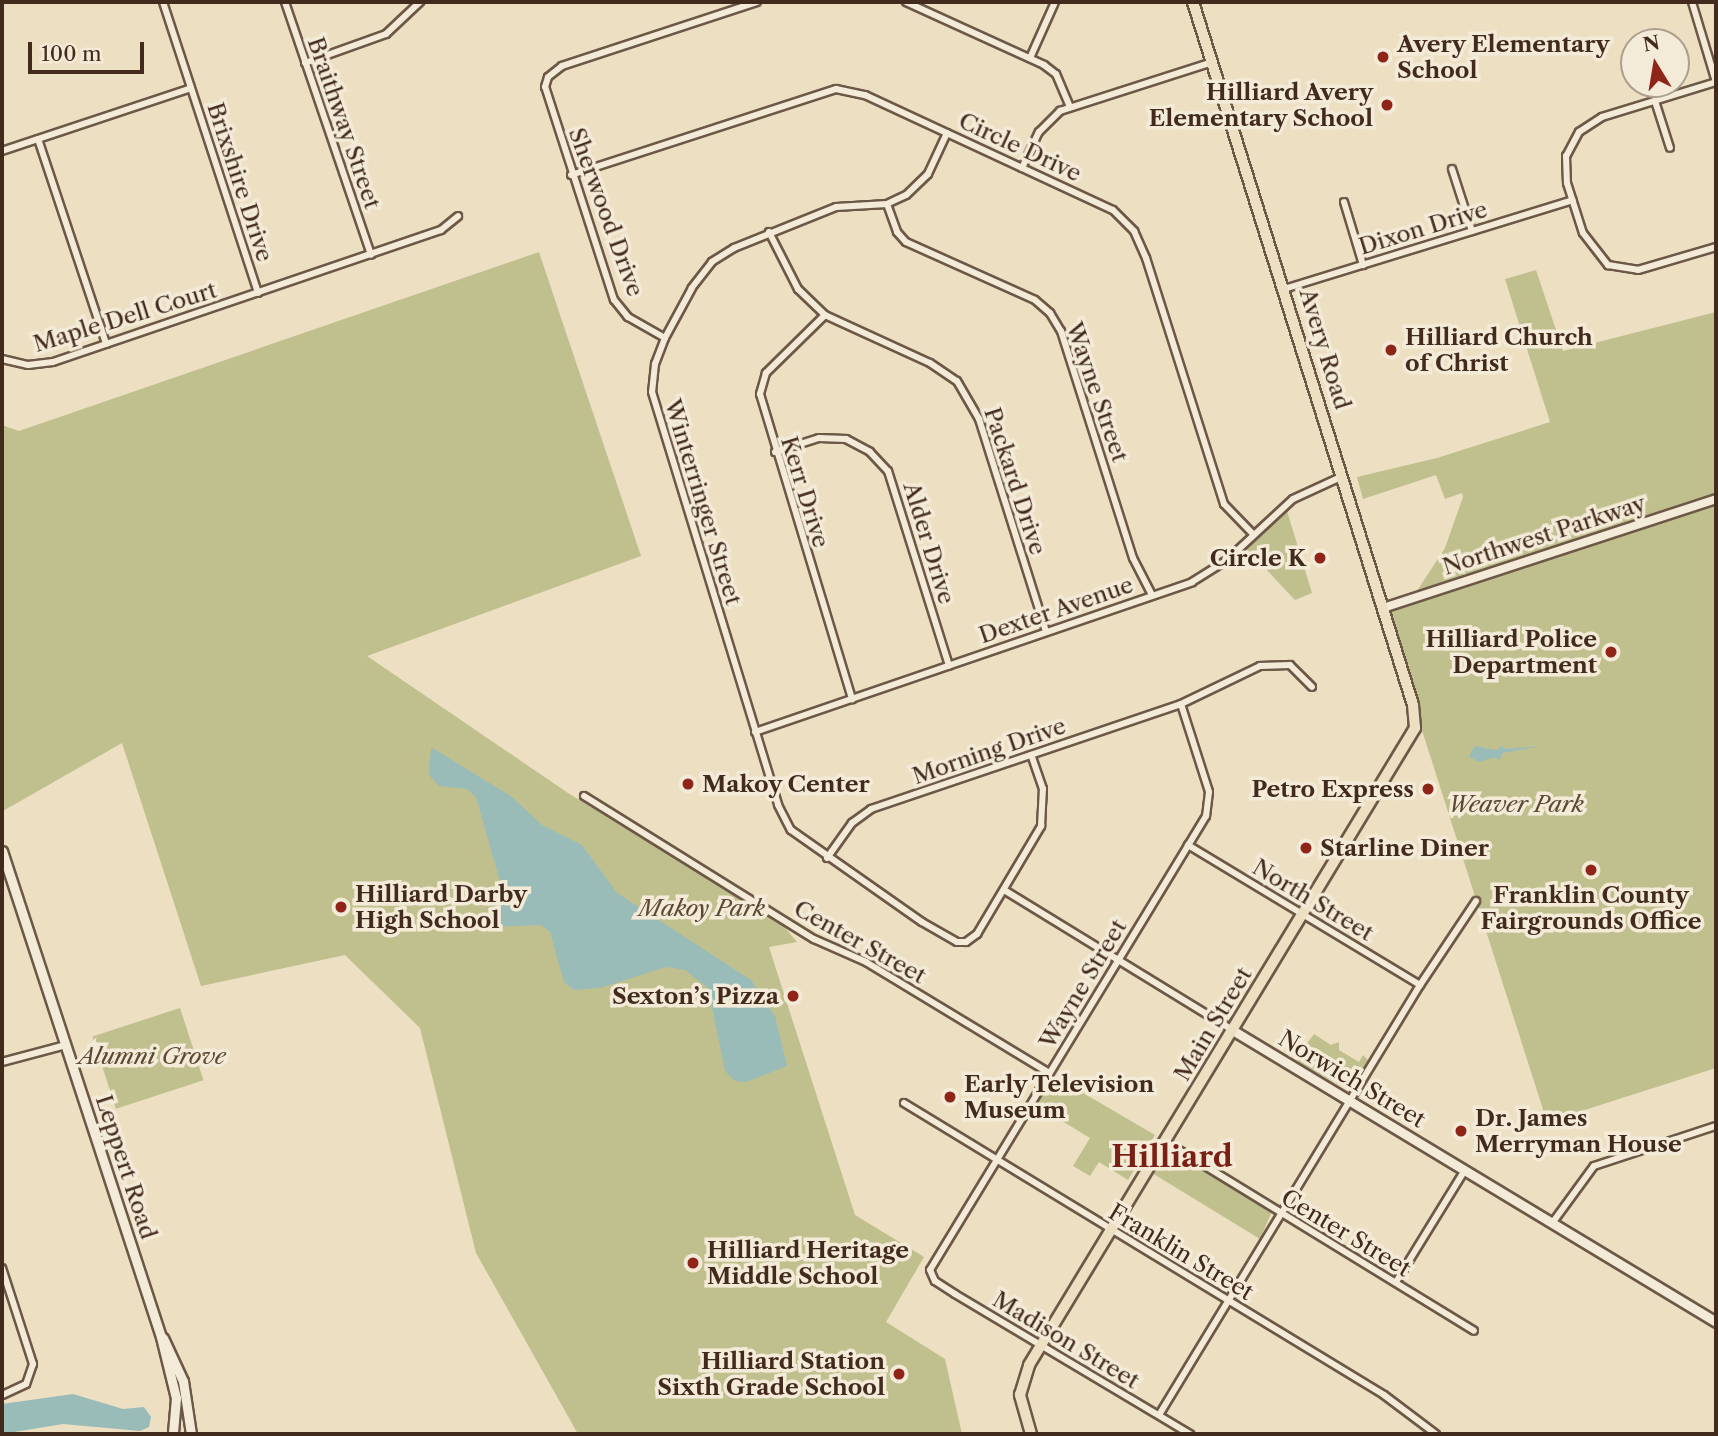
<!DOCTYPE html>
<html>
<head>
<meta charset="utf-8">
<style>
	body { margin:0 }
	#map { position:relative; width:1718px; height:1436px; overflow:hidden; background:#ecdfc2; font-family:"Libre Caslon Text",serif }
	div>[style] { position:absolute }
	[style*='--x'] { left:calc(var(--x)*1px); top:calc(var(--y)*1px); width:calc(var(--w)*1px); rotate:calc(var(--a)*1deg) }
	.green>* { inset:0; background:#c0bf8e; transform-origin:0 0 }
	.water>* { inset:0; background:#99bcb8 }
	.roads { filter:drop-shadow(2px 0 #6c5846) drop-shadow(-2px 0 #6c5846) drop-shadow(0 2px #6c5846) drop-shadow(0 -2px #6c5846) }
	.minor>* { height:6px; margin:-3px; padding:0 3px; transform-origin:3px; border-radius:3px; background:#f3ead7 }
	.tertiary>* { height:8px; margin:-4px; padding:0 4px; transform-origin:4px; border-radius:4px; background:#f3ead7 }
	.secondary>* { height:9px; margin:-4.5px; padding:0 4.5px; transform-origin:4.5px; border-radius:4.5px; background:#f3ead7 }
	.primary>* { height:10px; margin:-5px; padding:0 5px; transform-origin:5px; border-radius:5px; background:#ecdfc2 }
	.dots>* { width:19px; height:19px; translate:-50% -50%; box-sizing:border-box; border:4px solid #f3ead7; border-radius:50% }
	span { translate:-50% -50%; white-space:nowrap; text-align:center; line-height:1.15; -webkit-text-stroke:7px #f3ead7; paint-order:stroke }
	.poi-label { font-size:23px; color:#422b1c; font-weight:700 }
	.left { translate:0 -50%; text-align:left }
	.right { translate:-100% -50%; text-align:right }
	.street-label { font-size:23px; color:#422b1c }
	.park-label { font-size:23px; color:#5b4933; font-style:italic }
	.district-label { font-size:30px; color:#7a1f14; font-weight:700 }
	.frame { position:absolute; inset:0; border:4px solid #422b1c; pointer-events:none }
	.north { position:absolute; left:1620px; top:28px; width:70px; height:70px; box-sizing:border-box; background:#f3ead7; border:2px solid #ac9e8c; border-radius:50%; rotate:349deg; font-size:19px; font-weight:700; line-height:28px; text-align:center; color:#422b1c }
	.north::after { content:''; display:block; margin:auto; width:24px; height:32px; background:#8f2418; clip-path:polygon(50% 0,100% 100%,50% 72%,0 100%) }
	.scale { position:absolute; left:28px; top:42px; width:116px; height:32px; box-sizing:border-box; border:4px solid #422b1c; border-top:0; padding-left:9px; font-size:21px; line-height:24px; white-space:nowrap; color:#422b1c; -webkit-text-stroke:5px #f3ead7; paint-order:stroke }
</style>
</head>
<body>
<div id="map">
	<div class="green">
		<i style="clip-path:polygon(539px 252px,641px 556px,367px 656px,568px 793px,782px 924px,797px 942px,769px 947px,855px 1215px,924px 1257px,886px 1322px,945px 1359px,962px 1434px,578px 1434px,476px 1253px,420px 1028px,345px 955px,201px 986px,122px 743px,3px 811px,2px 425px,19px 431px)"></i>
		<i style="clip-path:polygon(1536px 270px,1563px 351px,1716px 312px,1716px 1068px,1547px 1122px,1383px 608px,1413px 597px,1445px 548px,1463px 497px,1462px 493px,1445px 499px,1436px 475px,1363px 499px,1357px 477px,1437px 458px,1550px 422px,1505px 279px)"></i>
		<i style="clip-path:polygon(1287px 511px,1312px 593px,1295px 600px,1246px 548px)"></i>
		<i style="left:180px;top:1008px;width:76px;height:92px;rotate:72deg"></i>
		<i style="clip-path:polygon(1314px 1034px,1331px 1045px,1339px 1042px,1339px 1050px,1359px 1062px,1363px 1055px,1368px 1060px,1349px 1090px,1298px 1063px,1297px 1057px)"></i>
		<i style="clip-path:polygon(1049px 1073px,1155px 1135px,1128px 1180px,1099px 1162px,1090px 1176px,1073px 1166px,1090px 1138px,1031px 1102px)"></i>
		<i style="clip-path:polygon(1172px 1151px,1272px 1211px,1260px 1239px,1152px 1173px,1164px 1154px)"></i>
	</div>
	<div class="water">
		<i style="clip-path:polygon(1503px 745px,1503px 749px,1542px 746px,1503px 753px,1499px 760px,1495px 757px,1480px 762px,1469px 757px,1474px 746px,1497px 750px)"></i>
		<i style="clip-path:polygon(431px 747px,512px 797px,542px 825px,582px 845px,617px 893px,751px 980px,775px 1016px,787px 1066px,746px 1082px,735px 1081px,725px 1071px,708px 988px,685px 970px,666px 967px,600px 988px,574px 990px,564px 982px,550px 932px,541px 925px,491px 927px,486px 919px,497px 900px,499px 878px,476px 797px,467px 789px,439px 786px,429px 775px)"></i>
		<i style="clip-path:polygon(73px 1394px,123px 1409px,144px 1407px,151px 1417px,149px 1427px,140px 1431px,63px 1424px,2px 1434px,2px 1404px)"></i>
	</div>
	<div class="roads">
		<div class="minor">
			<i style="--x:163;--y:2;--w:306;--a:71.9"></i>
			<i style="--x:285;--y:2;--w:267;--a:71.2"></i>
			<i style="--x:906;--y:2;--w:152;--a:24.5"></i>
			<i style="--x:1044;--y:65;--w:15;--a:37"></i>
			<i style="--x:1056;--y:74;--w:36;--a:67"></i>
			<i style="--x:1692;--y:2;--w:84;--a:73.3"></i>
			<i style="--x:1030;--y:58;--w:61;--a:-65.9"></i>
			<i style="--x:305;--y:63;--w:86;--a:-19.7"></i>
			<i style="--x:386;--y:34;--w:47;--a:-43.3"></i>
			<i style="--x:1716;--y:82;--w:119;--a:162.9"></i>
			<i style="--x:1602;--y:117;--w:27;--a:147"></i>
			<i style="--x:1579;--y:132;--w:27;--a:118"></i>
			<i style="--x:1566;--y:156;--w:27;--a:88"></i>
			<i style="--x:1567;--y:183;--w:52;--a:72.3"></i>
			<i style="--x:1583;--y:233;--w:41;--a:52"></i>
			<i style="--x:1608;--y:265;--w:30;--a:9"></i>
			<i style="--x:1638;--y:270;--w:81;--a:-16.4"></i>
			<i style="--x:1655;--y:101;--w:49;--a:72.3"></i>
			<i style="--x:947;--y:133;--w:45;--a:114.9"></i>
			<i style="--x:928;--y:174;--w:30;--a:136"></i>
			<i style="--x:906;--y:195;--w:21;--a:155"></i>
			<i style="--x:887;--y:204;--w:51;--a:176.6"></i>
			<i style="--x:836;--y:207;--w:110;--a:158.1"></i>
			<i style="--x:734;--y:248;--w:26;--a:148"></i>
			<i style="--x:712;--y:262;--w:33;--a:128"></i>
			<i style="--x:692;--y:288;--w:57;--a:118.4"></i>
			<i style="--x:665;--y:338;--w:28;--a:111"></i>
			<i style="--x:655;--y:364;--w:28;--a:96"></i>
			<i style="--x:652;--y:392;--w:432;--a:73"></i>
			<i style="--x:778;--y:805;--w:28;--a:63"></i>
			<i style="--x:791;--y:830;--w:160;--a:35.1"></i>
			<i style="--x:922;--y:922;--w:40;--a:29.7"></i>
			<i style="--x:957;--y:942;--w:9;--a:0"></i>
			<i style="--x:966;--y:942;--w:14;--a:-36"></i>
			<i style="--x:977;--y:934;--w:126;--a:-59.3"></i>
			<i style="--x:1041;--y:826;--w:37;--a:-87"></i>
			<i style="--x:1043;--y:789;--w:36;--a:-109"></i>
			<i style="--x:38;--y:139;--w:216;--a:71.6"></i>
			<i style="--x:2;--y:151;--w:199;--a:-18.4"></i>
			<i style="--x:1022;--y:168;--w:40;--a:-65"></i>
			<i style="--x:1039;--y:132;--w:30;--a:-45"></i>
			<i style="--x:1060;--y:111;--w:161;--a:-17.8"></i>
			<i style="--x:1452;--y:169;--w:65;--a:72.1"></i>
			<i style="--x:571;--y:175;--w:279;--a:-18"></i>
			<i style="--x:836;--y:89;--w:30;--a:12"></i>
			<i style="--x:865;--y:95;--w:273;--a:24.9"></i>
			<i style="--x:1113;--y:210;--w:30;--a:45"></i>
			<i style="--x:1134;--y:231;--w:30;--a:66"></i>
			<i style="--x:1146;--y:258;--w:258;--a:72.4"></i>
			<i style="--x:1224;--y:504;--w:42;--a:46"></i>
			<i style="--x:1344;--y:202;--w:66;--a:73.2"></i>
			<i style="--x:887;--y:204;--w:30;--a:70"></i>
			<i style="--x:897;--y:232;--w:13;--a:48"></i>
			<i style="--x:906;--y:242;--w:141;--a:24.2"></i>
			<i style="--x:1035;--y:300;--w:20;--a:41"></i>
			<i style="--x:1050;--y:313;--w:21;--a:59"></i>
			<i style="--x:1061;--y:331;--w:238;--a:72.4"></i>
			<i style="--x:1133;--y:558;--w:42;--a:62.8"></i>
			<i style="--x:769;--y:232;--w:64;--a:63"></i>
			<i style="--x:798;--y:289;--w:37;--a:44"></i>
			<i style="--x:825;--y:315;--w:115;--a:24.6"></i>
			<i style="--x:930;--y:363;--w:32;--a:34"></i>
			<i style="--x:957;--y:381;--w:44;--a:59.9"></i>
			<i style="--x:979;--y:419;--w:223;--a:72.5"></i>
			<i style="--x:1284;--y:289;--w:302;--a:-17.1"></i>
			<i style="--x:825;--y:315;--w:83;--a:135.5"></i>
			<i style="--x:766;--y:373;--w:22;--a:106"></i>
			<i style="--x:760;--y:394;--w:319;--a:73.2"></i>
			<i style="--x:665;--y:338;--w:43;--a:-150.4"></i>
			<i style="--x:628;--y:317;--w:22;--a:-129"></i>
			<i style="--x:614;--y:300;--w:224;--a:-107.9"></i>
			<i style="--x:545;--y:87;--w:10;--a:-73"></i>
			<i style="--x:548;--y:77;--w:18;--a:-38"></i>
			<i style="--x:562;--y:66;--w:205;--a:-18.2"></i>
			<i style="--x:2;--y:359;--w:27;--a:13"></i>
			<i style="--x:28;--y:365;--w:25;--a:-7"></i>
			<i style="--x:53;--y:362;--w:410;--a:-18.8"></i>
			<i style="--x:441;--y:230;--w:22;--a:-39"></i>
			<i style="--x:775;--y:452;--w:46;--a:-17.7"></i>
			<i style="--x:819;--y:438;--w:27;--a:2"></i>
			<i style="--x:846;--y:439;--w:27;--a:28"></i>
			<i style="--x:870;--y:452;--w:26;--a:47"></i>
			<i style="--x:888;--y:471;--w:204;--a:72.6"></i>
			<i style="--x:1181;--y:704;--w:92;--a:72.3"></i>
			<i style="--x:1209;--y:792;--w:24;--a:97"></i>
			<i style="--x:1206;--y:816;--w:531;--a:121.3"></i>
			<i style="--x:930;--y:1270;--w:12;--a:66"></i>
			<i style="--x:935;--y:1281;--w:24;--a:33"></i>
			<i style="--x:955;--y:1294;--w:274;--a:30.8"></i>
			<i style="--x:755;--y:732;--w:462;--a:-18.9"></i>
			<i style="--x:1192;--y:582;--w:40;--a:-32"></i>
			<i style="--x:1226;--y:561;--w:91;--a:-42.8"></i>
			<i style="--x:1293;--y:499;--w:55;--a:-24.7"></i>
			<i style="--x:584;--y:796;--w:271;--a:31.9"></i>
			<i style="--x:814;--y:939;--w:57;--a:23.9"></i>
			<i style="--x:866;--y:962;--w:214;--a:31.2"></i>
			<i style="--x:1188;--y:845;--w:271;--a:31.1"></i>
			<i style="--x:827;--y:858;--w:43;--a:-54.5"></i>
			<i style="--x:852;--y:823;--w:24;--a:-36"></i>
			<i style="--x:871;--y:809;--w:327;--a:-18.7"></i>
			<i style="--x:1181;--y:704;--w:88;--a:-25.7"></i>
			<i style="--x:1260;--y:666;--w:30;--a:-2"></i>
			<i style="--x:1290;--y:665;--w:31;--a:45"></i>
			<i style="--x:1004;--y:890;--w:270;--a:31.5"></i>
			<i style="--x:2;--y:1062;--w:66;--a:-14.9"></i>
			<i style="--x:904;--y:1103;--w:562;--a:31.31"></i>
			<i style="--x:1384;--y:1395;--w:65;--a:36.9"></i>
			<i style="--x:1166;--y:1142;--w:361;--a:31.5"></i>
			<i style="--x:1553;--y:1222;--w:69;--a:-53.8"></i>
			<i style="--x:1594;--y:1166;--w:128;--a:-18.2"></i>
			<i style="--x:2;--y:1268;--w:101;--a:72.1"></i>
			<i style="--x:33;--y:1364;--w:21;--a:109"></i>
			<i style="--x:26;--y:1384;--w:26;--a:155"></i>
			<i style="--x:1396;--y:1282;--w:132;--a:-58.4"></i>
			<i style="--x:1159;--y:1415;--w:503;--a:-58.74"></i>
			<i style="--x:1420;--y:985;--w:101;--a:-56.3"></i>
		</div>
		<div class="tertiary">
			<i style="--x:1383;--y:608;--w:350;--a:-18.1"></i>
		</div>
		<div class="secondary">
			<i style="--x:2;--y:851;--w:511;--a:71.88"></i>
			<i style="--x:161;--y:1337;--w:63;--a:76.2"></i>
			<i style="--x:176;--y:1398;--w:36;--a:95"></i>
			<i style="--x:1234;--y:1031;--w:563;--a:31.12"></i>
			<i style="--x:163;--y:1338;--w:47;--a:65.1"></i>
			<i style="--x:183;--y:1381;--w:54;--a:81.4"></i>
		</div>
		<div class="primary">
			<i style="--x:1031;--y:1434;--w:41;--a:-105.8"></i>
			<i style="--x:1020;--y:1395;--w:31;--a:-73"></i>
			<i style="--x:1029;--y:1365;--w:745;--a:-58.79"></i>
			<i style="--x:1415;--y:728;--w:23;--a:-95"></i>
			<i style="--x:1413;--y:705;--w:737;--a:-107.38"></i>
		</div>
	</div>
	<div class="dots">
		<i style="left:1383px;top:57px;background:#8f2418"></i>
		<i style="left:1387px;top:105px;background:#8f2418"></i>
		<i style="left:1391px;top:350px;background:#8f2418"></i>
		<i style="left:1320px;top:558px;background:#8f2418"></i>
		<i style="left:1611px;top:652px;background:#8f2418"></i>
		<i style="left:688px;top:784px;background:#8f2418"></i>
		<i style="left:1428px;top:789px;background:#8f2418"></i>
		<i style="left:1306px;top:848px;background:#8f2418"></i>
		<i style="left:1591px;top:870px;background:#8f2418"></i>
		<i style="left:341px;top:907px;background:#8f2418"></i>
		<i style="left:793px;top:996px;background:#8f2418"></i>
		<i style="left:950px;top:1097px;background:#8f2418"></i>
		<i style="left:1461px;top:1131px;background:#8f2418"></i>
		<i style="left:693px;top:1263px;background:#8f2418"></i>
		<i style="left:899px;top:1374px;background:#8f2418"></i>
	</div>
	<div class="poi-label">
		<span class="left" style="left:1397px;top:57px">Avery Elementary<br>School</span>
		<span class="right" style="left:1373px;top:105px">Hilliard Avery<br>Elementary School</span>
		<span class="left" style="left:1405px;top:350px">Hilliard Church<br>of Christ</span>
		<span class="right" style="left:1306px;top:558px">Circle K</span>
		<span class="right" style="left:1597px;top:652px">Hilliard Police<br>Department</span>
		<span class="left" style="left:702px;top:784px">Makoy Center</span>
		<span class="right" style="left:1414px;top:789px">Petro Express</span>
		<span class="left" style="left:1320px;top:848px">Starline Diner</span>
		<span class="left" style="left:355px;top:907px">Hilliard Darby<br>High School</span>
		<span style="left:1591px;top:908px">Franklin County<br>Fairgrounds Office</span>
		<span class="right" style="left:779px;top:996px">Sexton’s Pizza</span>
		<span class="left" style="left:964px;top:1097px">Early Television<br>Museum</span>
		<span class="left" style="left:1475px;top:1131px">Dr. James<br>Merryman House</span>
		<span class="left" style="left:707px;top:1263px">Hilliard Heritage<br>Middle School</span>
		<span class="right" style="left:885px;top:1374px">Hilliard Station<br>Sixth Grade School</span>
	</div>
	<div class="street-label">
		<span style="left:344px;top:123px;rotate:71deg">Braithway Street</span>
		<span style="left:1020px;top:147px;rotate:25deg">Circle Drive</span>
		<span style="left:240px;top:182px;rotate:72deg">Brixshire Drive</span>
		<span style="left:606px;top:212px;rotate:70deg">Sherwood Drive</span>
		<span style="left:1423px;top:228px;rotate:-17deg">Dixon Drive</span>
		<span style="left:125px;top:317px;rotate:-17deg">Maple Dell Court</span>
		<span style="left:1325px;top:349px;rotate:73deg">Avery Road</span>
		<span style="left:1097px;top:392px;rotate:71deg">Wayne Street</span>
		<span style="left:1015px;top:481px;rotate:72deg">Packard Drive</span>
		<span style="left:805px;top:492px;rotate:73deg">Kerr Drive</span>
		<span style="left:703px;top:502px;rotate:73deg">Winterringer Street</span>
		<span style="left:1544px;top:535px;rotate:-18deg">Northwest Parkway</span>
		<span style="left:929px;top:543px;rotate:73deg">Alder Drive</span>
		<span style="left:1056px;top:610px;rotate:-19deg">Dexter Avenue</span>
		<span style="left:989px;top:751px;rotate:-19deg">Morning Drive</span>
		<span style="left:1313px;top:900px;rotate:31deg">North Street</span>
		<span style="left:860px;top:942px;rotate:29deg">Center Street</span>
		<span style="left:1083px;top:984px;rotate:-59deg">Wayne Street</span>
		<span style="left:1213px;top:1024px;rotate:-59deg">Main Street</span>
		<span style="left:1352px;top:1079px;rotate:31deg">Norwich Street</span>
		<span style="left:126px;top:1167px;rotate:72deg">Leppert Road</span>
		<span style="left:1346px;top:1233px;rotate:31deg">Center Street</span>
		<span style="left:1181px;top:1252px;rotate:31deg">Franklin Street</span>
		<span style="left:1066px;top:1340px;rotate:31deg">Madison Street</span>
	</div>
	<div class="park-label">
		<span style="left:1516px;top:804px">Weaver Park</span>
		<span style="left:702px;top:908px">Makoy Park</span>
		<span style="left:152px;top:1056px">Alumni Grove</span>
	</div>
	<div class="district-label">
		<span style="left:1172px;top:1157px">Hilliard</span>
	</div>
	<div class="frame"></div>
	<div class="north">N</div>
	<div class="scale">100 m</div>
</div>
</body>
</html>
